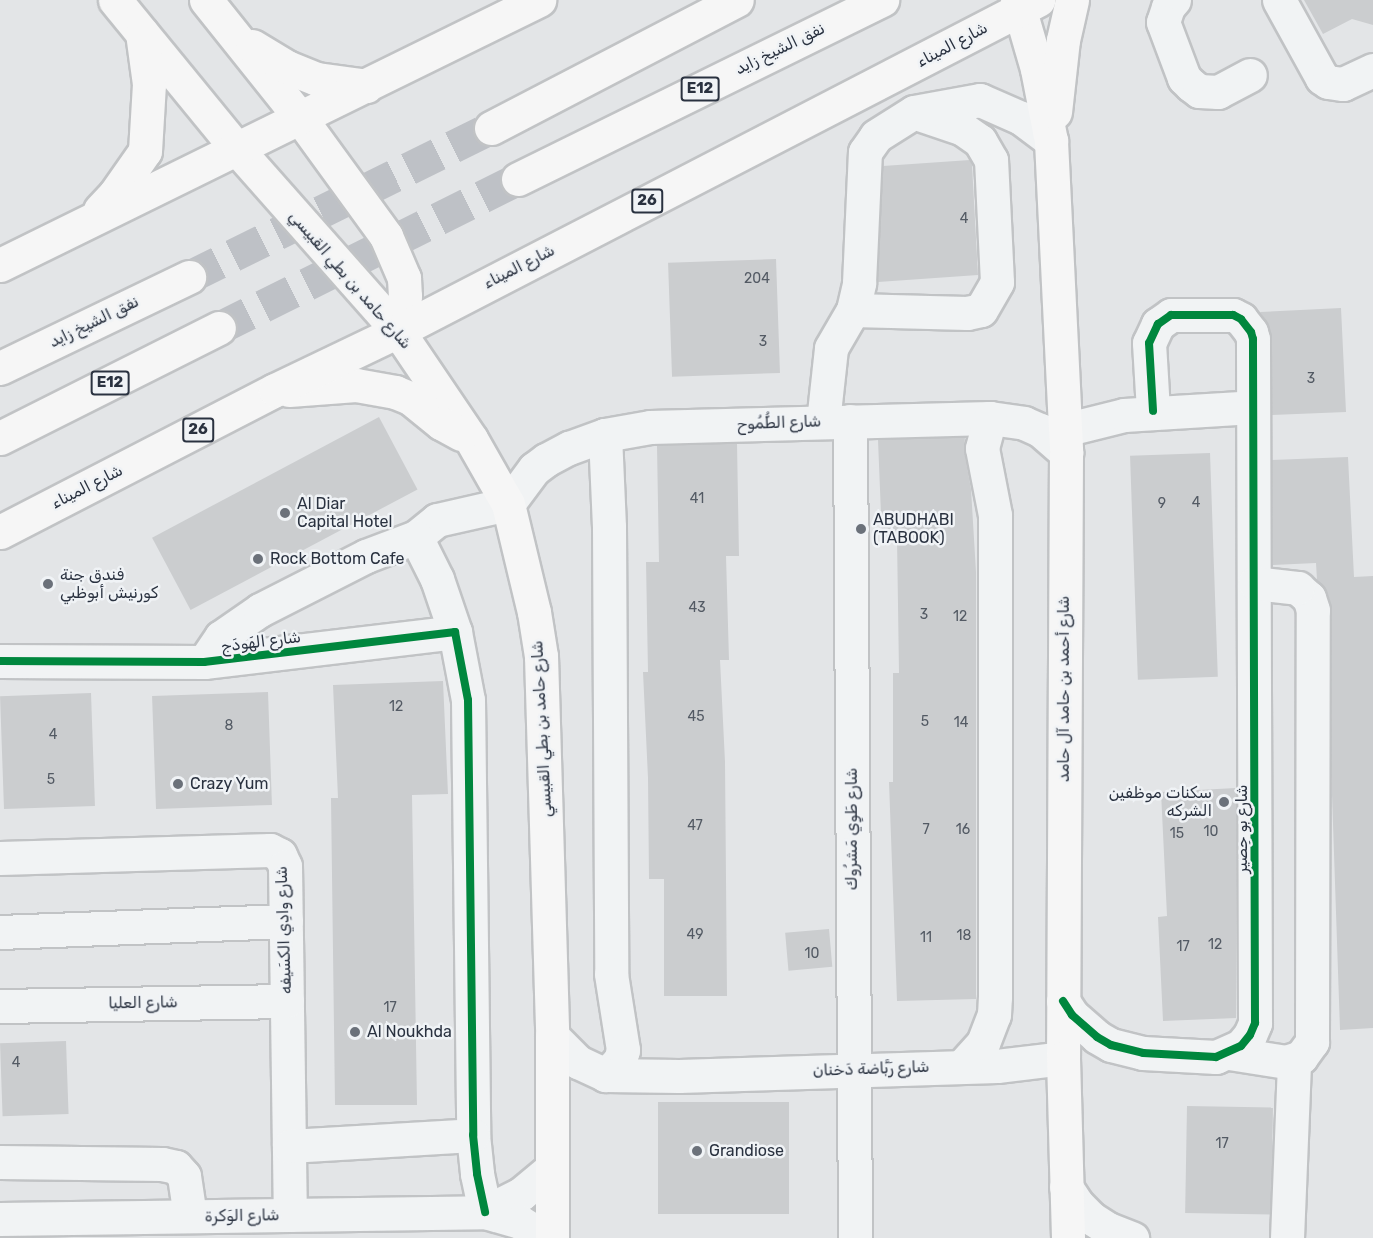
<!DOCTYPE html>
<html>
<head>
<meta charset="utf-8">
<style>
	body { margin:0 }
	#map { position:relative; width:1373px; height:1238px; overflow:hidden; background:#e3e5e7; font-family:Rubik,Cairo,sans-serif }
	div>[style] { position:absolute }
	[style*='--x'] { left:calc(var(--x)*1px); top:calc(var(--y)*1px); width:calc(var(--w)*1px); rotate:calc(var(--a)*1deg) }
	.building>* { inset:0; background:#cbcdcf; transform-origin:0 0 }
	.highway-tunnel>* { height:33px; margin-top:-16.5px; transform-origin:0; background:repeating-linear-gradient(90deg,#bec1c6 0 33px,transparent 0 49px) }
	.roads { filter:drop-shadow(2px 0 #c1c3c5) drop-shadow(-2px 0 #c1c3c5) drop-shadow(0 2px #c1c3c5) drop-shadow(0 -2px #c1c3c5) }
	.minor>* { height:33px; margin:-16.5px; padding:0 16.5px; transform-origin:16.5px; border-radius:16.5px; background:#f1f3f4 }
	.major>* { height:33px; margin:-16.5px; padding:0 16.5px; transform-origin:16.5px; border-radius:16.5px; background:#f6f6f6 }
	.highway>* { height:33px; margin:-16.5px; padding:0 16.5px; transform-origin:16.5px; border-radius:16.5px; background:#f6f6f6 }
	.cycleway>* { height:8px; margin:-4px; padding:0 4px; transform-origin:4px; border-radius:4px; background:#00873e }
	.dots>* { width:16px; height:16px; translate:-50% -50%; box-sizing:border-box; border:3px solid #f0f3f6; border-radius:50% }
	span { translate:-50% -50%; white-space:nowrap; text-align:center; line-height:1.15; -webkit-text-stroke:5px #f0f3f6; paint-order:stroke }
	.number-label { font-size:14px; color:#535a64 }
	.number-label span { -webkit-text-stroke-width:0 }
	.shield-label span { padding:2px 4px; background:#f0f3f6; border:2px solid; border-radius:4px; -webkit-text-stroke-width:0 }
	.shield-label { font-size:15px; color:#2a3240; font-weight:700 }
	.street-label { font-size:16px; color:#2a3240 }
	.poi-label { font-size:16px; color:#2a3240 }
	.left { translate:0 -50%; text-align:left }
	.right { translate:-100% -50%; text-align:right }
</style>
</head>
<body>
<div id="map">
	<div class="building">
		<i style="clip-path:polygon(1304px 0,1373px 0,1373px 25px,1352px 19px,1323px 34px)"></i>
		<i style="clip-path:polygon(970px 160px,972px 165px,978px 275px,878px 282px,883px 166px)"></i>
		<i style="left:776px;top:259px;width:114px;height:108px;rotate:88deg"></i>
		<i style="clip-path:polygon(1341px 308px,1346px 412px,1272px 415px,1272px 339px,1269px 326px,1260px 312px)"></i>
		<i style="left:379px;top:417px;width:82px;height:257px;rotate:62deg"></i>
		<i style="clip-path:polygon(965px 437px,964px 451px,971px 489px,976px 572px,976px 999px,897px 1001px,889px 782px,893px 782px,893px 673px,899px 673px,897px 538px,882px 539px,878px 440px)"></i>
		<i style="clip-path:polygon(737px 443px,739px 556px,726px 556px,729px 660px,720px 660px,725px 762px,727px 996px,664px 996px,664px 879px,649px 879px,648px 778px,643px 672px,648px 672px,646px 562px,659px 562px,657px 446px)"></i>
		<i style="left:1210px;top:453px;width:224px;height:80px;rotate:88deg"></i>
		<i style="clip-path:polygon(1348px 457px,1354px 577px,1373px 576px,1373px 1028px,1340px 1030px,1331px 765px,1332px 610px,1327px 592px,1317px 580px,1316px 563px,1273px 565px,1272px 460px)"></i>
		<i style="clip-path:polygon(443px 681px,448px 794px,412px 795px,417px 1105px,335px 1105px,331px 798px,338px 798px,333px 685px)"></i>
		<i style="left:268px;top:692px;width:113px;height:116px;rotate:88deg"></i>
		<i style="left:91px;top:693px;width:113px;height:91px;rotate:88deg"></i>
		<i style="clip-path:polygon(1236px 788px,1236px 1018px,1163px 1021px,1158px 917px,1167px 916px,1161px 792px)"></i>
		<i style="left:829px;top:929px;width:38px;height:44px;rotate:85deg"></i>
		<i style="left:66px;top:1041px;width:73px;height:66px;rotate:88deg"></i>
		<i style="left:658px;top:1102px;width:131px;height:112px"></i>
		<i style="left:1187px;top:1106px;width:86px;height:107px;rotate:1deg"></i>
	</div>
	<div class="highway-tunnel">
		<i style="--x:189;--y:277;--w:337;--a:-26.3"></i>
		<i style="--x:219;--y:328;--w:334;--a:-26.5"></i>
	</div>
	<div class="roads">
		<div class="minor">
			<i style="--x:1174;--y:0;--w:9;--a:131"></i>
			<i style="--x:1168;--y:7;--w:16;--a:108"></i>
			<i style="--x:1163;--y:22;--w:60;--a:69.4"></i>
			<i style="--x:1184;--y:78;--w:10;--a:45"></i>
			<i style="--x:1191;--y:85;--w:10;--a:37"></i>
			<i style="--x:1199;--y:91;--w:19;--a:3"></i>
			<i style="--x:1218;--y:92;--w:36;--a:-28"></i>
			<i style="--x:1279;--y:0;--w:89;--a:61.1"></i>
			<i style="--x:1322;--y:78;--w:7;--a:34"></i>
			<i style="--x:1328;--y:82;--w:15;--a:8"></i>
			<i style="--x:1343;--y:84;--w:33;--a:-25"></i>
			<i style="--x:853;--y:310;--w:114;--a:1.5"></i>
			<i style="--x:967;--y:313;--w:14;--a:-12"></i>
			<i style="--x:981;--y:310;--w:32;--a:-60"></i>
			<i style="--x:997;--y:282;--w:122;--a:-92.8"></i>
			<i style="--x:991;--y:160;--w:22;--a:-120"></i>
			<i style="--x:980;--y:141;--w:21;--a:-145"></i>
			<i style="--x:963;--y:129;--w:50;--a:-161.2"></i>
			<i style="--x:850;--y:421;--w:817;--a:89.65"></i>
			<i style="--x:823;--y:422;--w:74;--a:-83.8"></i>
			<i style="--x:831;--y:348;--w:44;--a:-59.9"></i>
			<i style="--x:853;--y:310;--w:28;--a:-77"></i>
			<i style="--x:859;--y:283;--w:131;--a:-87.4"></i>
			<i style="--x:865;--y:152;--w:19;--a:-55"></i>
			<i style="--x:876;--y:136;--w:45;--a:-32.3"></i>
			<i style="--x:914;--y:112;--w:67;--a:-10.3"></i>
			<i style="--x:980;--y:100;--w:45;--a:23.7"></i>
			<i style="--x:1021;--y:118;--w:38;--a:37"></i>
			<i style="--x:1064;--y:430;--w:62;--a:-14"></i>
			<i style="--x:1124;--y:415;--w:129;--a:-3.5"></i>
			<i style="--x:605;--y:435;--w:92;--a:87.5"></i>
			<i style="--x:609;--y:527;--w:447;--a:89.7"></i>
			<i style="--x:611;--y:974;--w:77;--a:81"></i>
			<i style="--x:623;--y:1050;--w:10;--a:107"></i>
			<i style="--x:620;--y:1060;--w:21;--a:133"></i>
			<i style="--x:416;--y:537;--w:27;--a:-39"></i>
			<i style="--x:437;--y:520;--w:73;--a:-12.7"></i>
			<i style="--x:508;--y:504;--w:44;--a:-53.4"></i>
			<i style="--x:534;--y:469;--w:15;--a:-37"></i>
			<i style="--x:546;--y:460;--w:26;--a:-28"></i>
			<i style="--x:569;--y:448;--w:38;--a:-20"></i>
			<i style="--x:605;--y:435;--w:46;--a:-10.1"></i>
			<i style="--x:650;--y:427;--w:340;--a:-1.5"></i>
			<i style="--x:990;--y:418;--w:34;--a:8"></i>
			<i style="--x:1024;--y:423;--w:17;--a:24"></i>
			<i style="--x:1040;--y:430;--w:35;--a:41"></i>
			<i style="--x:0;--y:661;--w:204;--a:0.3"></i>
			<i style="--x:204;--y:662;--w:253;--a:-6.8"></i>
			<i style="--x:455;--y:632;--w:69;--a:79.2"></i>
			<i style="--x:468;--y:700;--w:435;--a:89.3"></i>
			<i style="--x:473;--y:1135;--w:39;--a:84"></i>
			<i style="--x:477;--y:1174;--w:39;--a:78"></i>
			<i style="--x:204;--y:662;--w:30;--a:-56"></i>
			<i style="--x:221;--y:637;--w:47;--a:-34.7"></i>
			<i style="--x:260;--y:610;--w:119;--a:-27"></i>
			<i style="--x:366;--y:556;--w:53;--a:-20.8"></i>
			<i style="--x:416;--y:537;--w:47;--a:63.4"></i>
			<i style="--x:437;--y:579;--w:56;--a:71.2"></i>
			<i style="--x:0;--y:858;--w:270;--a:-1.7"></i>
			<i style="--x:270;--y:850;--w:11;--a:27"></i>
			<i style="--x:280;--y:855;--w:12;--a:66"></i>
			<i style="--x:285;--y:866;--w:349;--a:89.2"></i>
			<i style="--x:0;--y:932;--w:286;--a:-2.2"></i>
			<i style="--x:1063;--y:1001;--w:17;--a:57"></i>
			<i style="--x:1072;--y:1015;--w:33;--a:41"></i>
			<i style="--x:1097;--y:1037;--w:16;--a:30"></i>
			<i style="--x:1111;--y:1045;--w:33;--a:14"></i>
			<i style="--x:1143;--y:1053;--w:73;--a:3.1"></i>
			<i style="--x:1216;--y:1057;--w:27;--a:-24"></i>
			<i style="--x:1241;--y:1046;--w:14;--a:-51"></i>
			<i style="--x:1250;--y:1035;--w:13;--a:-67"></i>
			<i style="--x:1255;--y:1023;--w:684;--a:-90.17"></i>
			<i style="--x:1253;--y:339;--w:7;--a:-106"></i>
			<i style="--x:1251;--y:332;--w:16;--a:-128"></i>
			<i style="--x:1241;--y:319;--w:9;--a:-153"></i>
			<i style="--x:1233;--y:315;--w:62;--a:180"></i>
			<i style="--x:1171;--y:315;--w:16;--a:145"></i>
			<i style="--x:1158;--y:324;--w:21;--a:115"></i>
			<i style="--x:1149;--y:343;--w:68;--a:86.6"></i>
			<i style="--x:0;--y:1006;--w:287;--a:-1"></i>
			<i style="--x:552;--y:1036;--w:37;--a:45"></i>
			<i style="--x:578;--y:1062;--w:31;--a:25"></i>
			<i style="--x:606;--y:1075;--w:73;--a:0.8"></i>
			<i style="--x:679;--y:1076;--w:318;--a:-1.8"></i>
			<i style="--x:997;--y:1066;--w:66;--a:-6.9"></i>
			<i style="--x:1229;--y:1053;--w:58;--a:9"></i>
			<i style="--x:1286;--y:1062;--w:16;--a:-18"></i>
			<i style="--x:1301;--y:1057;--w:19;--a:-54"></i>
			<i style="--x:1312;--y:1042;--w:432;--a:-89.9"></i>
			<i style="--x:1313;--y:610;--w:13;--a:-108"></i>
			<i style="--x:1309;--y:598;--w:15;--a:-138"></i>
			<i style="--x:1298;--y:588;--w:44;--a:-173.5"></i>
			<i style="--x:963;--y:1065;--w:30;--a:-48"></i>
			<i style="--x:983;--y:1043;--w:30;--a:-69"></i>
			<i style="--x:994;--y:1015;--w:18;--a:-87"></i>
			<i style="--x:995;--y:997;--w:482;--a:-90"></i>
			<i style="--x:995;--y:515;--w:68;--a:-101"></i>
			<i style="--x:982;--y:448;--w:31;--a:-75"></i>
			<i style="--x:289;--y:1146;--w:184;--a:-3.4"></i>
			<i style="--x:0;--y:1162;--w:162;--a:0.7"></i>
			<i style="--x:162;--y:1164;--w:14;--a:12"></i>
			<i style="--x:176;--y:1167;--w:12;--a:48"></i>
			<i style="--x:184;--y:1176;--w:40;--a:81.5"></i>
			<i style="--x:1066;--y:1187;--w:20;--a:57"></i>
			<i style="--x:1077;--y:1204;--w:20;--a:45"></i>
			<i style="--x:1091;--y:1218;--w:20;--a:33"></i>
			<i style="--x:1108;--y:1229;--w:26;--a:21"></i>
			<i style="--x:485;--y:1212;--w:40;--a:-26.6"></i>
			<i style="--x:521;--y:1194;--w:40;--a:-40"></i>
			<i style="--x:0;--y:1219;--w:485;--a:-0.8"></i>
			<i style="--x:485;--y:1212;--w:36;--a:16"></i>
			<i style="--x:520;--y:1222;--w:31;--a:32"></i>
			<i style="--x:1287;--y:1238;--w:177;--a:-87.7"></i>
		</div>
		<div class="major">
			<i style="--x:115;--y:0;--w:193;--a:50.7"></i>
			<i style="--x:237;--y:149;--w:243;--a:48.5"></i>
			<i style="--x:398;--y:331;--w:130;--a:55.9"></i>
			<i style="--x:471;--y:439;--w:75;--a:60.4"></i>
			<i style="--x:508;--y:504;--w:111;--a:76.5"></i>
			<i style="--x:534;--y:612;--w:45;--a:81"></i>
			<i style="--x:541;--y:656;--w:380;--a:88.3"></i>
			<i style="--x:552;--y:1036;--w:202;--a:90"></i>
			<i style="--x:206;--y:0;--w:152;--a:51.4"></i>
			<i style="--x:301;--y:119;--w:145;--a:54"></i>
			<i style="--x:386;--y:236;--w:46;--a:66.8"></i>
			<i style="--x:404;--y:278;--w:18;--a:87"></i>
			<i style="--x:405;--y:296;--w:36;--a:101"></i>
			<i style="--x:1017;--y:0;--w:72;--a:73.8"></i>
			<i style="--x:1037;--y:69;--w:73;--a:79"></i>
			<i style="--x:1051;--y:141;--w:312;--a:87.2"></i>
			<i style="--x:1066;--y:453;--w:605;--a:90.28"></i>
			<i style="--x:1063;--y:1058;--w:180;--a:88.4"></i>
			<i style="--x:252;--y:46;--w:41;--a:31"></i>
			<i style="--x:287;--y:67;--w:32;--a:22"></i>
			<i style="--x:317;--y:79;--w:50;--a:8"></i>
			<i style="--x:1055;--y:112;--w:72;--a:-83.7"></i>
			<i style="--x:1063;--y:40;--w:41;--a:-77.3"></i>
			<i style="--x:100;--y:210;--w:22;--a:-47"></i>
			<i style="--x:115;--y:194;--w:52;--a:-55.1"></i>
			<i style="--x:145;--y:151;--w:67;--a:-86.6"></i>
			<i style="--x:149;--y:84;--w:51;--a:-97.8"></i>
			<i style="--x:0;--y:265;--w:601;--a:-26.18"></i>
			<i style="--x:289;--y:390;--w:67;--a:-4.3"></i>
			<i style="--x:356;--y:385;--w:40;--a:10"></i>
			<i style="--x:395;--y:392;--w:16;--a:22"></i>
			<i style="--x:410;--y:398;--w:40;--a:39"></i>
			<i style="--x:441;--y:423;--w:23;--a:29"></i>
			<i style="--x:0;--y:532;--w:309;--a:-27.3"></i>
			<i style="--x:275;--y:390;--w:136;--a:-25.6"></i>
			<i style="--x:398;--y:331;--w:721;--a:-27.35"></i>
		</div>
		<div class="highway">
			<i style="--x:491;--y:128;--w:277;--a:-27.5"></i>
			<i style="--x:518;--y:179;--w:406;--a:-26.2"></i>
			<i style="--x:0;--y:368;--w:210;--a:-25.7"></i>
			<i style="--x:0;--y:438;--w:245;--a:-26.7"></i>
		</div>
	</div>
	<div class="cycleway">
		<i style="--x:0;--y:661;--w:204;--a:0.3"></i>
		<i style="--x:204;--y:662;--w:253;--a:-6.8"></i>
		<i style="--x:455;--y:632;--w:69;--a:79.2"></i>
		<i style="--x:468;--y:700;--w:435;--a:89.3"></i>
		<i style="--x:473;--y:1135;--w:39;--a:84"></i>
		<i style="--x:477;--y:1174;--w:39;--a:78"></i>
		<i style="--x:1063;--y:1001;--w:17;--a:57"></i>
		<i style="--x:1072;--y:1015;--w:33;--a:41"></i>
		<i style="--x:1097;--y:1037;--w:16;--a:30"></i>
		<i style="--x:1111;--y:1045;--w:33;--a:14"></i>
		<i style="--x:1143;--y:1053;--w:73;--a:3.1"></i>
		<i style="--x:1216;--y:1057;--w:27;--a:-24"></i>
		<i style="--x:1241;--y:1046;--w:14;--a:-51"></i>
		<i style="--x:1250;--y:1035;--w:13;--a:-67"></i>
		<i style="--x:1255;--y:1023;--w:684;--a:-90.17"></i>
		<i style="--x:1253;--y:339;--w:7;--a:-106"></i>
		<i style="--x:1251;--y:332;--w:16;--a:-128"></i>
		<i style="--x:1241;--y:319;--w:9;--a:-153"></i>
		<i style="--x:1233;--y:315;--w:62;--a:180"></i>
		<i style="--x:1171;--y:315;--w:16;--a:145"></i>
		<i style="--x:1158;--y:324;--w:21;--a:115"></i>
		<i style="--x:1149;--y:343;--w:68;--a:86.6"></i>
	</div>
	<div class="dots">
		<i style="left:285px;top:513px;background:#6b717a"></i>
		<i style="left:861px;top:529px;background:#6b717a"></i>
		<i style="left:258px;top:559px;background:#6b717a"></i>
		<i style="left:48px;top:584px;background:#6b717a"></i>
		<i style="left:178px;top:784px;background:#6b717a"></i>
		<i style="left:1224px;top:802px;background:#6b717a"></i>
		<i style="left:355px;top:1032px;background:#6b717a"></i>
		<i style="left:697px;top:1151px;background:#6b717a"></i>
	</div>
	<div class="number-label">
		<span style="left:964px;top:219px">4</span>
		<span style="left:757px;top:279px">204</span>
		<span style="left:763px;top:342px">3</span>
		<span style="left:1311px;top:379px">3</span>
		<span style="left:697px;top:499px">41</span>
		<span style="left:1196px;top:503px">4</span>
		<span style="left:1162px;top:504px">9</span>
		<span style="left:697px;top:608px">43</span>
		<span style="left:924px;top:615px">3</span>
		<span style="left:960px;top:617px">12</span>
		<span style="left:396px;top:707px">12</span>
		<span style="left:696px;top:717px">45</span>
		<span style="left:925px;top:722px">5</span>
		<span style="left:961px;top:723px">14</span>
		<span style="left:229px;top:726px">8</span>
		<span style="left:53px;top:735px">4</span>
		<span style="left:51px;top:780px">5</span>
		<span style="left:695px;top:826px">47</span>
		<span style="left:926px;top:830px">7</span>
		<span style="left:963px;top:830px">16</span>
		<span style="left:1211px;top:832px">10</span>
		<span style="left:1177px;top:834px">15</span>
		<span style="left:695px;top:935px">49</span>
		<span style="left:964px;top:936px">18</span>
		<span style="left:926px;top:938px">11</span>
		<span style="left:1215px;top:945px">12</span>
		<span style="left:1183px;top:947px">17</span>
		<span style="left:812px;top:954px">10</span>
		<span style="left:390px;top:1008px">17</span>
		<span style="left:16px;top:1063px">4</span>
		<span style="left:1222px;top:1144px">17</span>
	</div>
	<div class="shield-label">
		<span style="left:700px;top:89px">E12</span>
		<span style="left:647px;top:201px">26</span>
		<span style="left:110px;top:383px">E12</span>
		<span style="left:198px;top:430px">26</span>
	</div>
	<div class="street-label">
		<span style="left:952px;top:45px;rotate:-28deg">شارع الميناء</span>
		<span style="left:780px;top:49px;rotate:-26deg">نفق الشيخ زايد</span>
		<span style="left:519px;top:267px;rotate:-27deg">شارع الميناء</span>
		<span style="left:350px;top:280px;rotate:49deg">شارع حامد بن بطي القبيسي</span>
		<span style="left:94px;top:322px;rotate:-26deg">نفق الشيخ زايد</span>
		<span style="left:779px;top:423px;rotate:-2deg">شارع الطُّمُوح</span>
		<span style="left:87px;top:487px;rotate:-27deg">شارع الميناء</span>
		<span style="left:261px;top:642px;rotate:-7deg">شارع الهَودَج</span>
		<span style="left:1064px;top:689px;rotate:-90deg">شارع أحمد بن حامد آل حامد</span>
		<span style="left:542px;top:729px;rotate:-93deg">شارع حامد بن بطي القبيسي</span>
		<span style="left:852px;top:829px;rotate:-90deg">شارع طَوِي مَشرُوك</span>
		<span style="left:1242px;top:829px;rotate:-90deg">شارع بو حِصير</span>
		<span style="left:284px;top:930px;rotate:-92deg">شارع وادِي الكسَيفه</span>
		<span style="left:143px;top:1003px;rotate:-1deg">شارع العليا</span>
		<span style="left:871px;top:1069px;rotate:-2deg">شارع رَبَّاضة دَخنان</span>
		<span style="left:242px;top:1216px;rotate:-1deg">شارع الوَكرة</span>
	</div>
	<div class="poi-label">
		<span class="left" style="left:297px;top:513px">Al Diar<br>Capital Hotel</span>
		<span class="left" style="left:873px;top:529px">ABUDHABI<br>(TABOOK)</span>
		<span class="left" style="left:270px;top:559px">Rock Bottom Cafe</span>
		<span class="left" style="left:60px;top:584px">فندق جنة<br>كورنيش أبوظبي</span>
		<span class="left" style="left:190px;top:784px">Crazy Yum</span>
		<span class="right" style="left:1212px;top:802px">سكنات موظفين<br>الشركه</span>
		<span class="left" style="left:367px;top:1032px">Al Noukhda</span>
		<span class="left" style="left:709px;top:1151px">Grandiose</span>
	</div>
</div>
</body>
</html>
